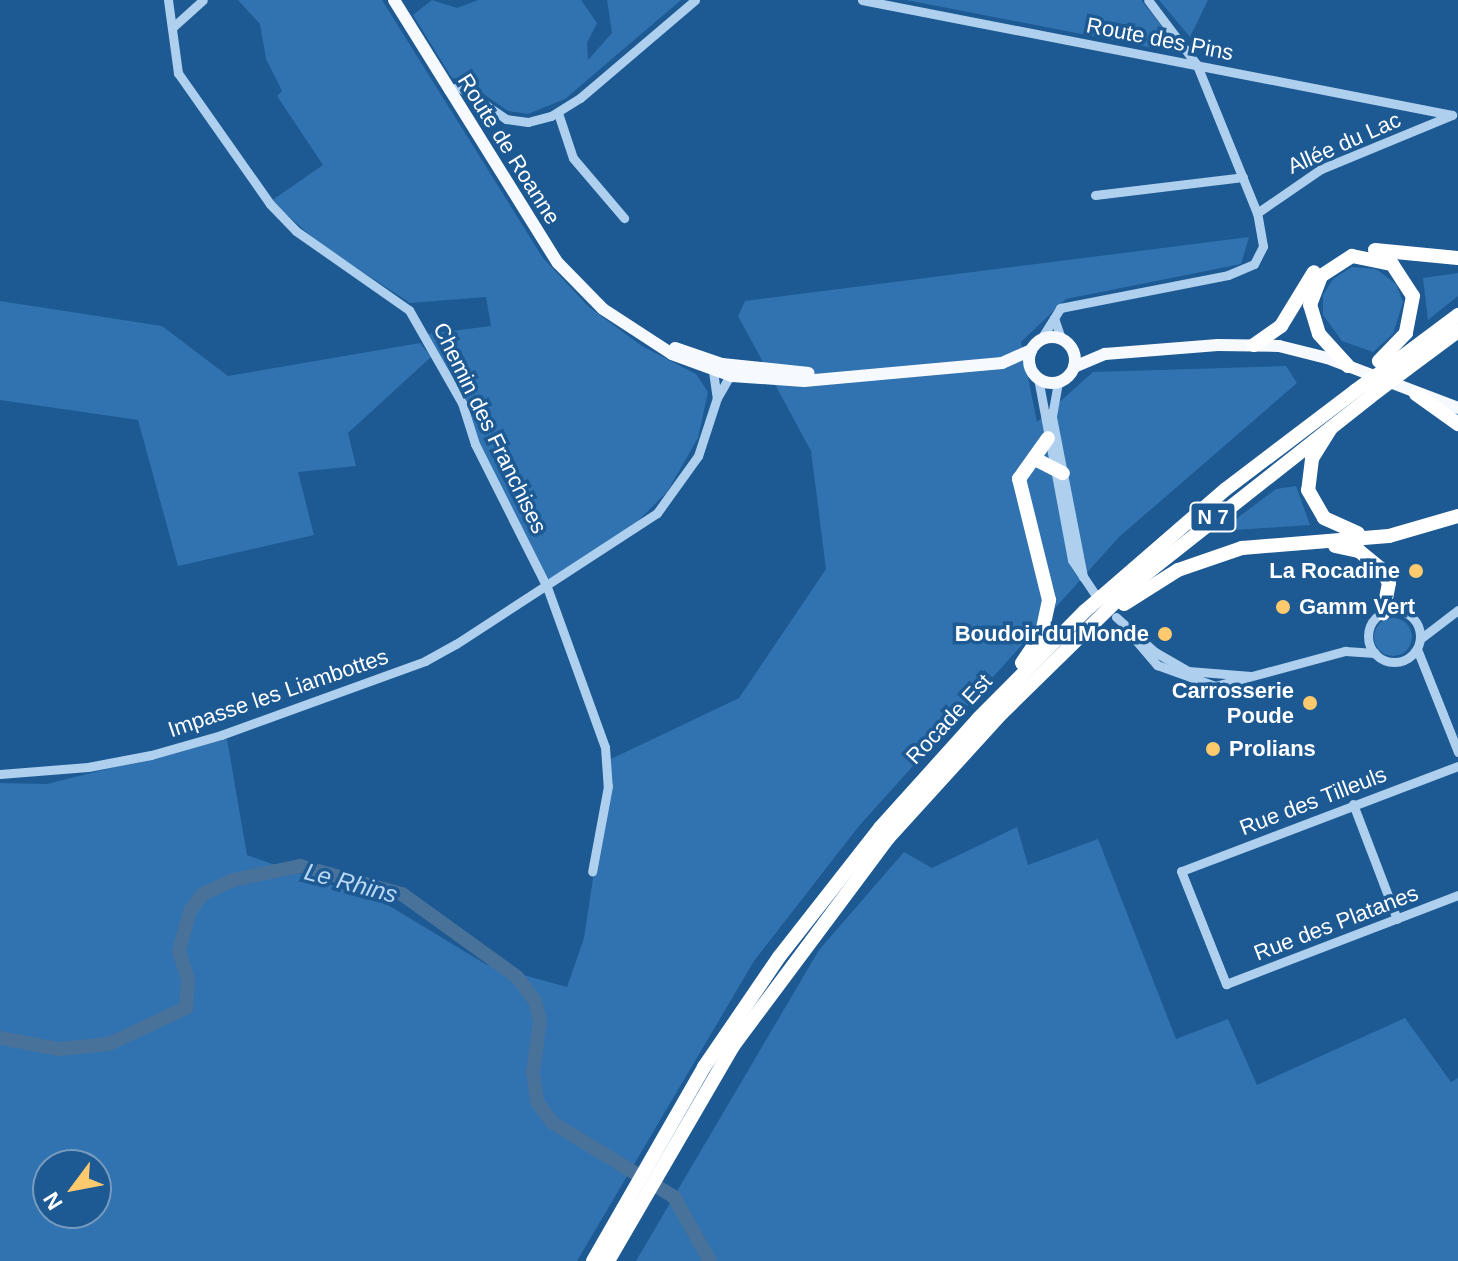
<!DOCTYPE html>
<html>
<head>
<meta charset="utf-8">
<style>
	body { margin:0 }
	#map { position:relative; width:1458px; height:1261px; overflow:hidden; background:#1d5992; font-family:Arial,sans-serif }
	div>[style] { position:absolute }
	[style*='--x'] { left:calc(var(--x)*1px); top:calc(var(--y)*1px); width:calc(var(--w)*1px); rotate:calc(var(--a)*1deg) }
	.green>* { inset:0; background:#3073b0 }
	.round { border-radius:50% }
	.river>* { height:14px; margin:-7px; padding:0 7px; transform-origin:7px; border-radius:7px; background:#49729b }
	.minor>* { height:9px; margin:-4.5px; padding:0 4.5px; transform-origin:4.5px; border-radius:4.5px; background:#aed0ee }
	.minor>.ring { margin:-4.5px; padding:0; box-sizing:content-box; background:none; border:9px solid #aed0ee; border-radius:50% }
	.major>* { height:12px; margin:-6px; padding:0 6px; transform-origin:6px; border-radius:6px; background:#f6faff }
	.major>.ring { margin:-6px; padding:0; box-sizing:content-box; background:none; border:12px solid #f6faff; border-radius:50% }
	.highway>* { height:14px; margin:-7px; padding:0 7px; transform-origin:7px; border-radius:7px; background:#fff }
	.highway-bridge>* { height:14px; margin:-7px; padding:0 7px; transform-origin:7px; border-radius:7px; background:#fff }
	.dots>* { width:22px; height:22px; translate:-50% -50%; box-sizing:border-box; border:4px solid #1d5992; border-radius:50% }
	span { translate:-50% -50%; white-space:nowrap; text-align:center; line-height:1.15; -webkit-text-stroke:7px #1d5992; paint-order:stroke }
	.shield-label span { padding:2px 6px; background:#1d5992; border:2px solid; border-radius:6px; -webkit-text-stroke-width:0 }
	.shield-label { font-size:20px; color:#fff; font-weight:700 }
	.street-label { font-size:22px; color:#fff }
	.poi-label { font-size:22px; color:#fff; font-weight:700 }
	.right { translate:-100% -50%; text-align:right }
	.left { translate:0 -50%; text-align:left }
	.water-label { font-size:24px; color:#bad9f5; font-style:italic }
	.north { position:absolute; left:32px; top:1149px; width:80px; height:80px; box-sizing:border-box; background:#1d5992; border:2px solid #779bbe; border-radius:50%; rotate:238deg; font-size:22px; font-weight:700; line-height:32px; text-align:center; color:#fff }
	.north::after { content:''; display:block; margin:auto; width:28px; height:36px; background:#feca6d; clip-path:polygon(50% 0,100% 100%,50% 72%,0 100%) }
</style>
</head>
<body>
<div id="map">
	<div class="green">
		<i style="clip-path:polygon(238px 0,382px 0,543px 258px,589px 307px,642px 346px,696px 374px,708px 392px,698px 438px,667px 492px,634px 525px,547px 580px,477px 441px,461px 392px,428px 334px,491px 326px,486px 297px,410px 303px,319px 243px,271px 201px,323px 165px,277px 96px,282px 91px,266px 59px,260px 24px)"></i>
		<i style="clip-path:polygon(432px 0,457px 8px,478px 0,581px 0,597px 23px,587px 43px,588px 60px,612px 33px,607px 0,681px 0,565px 99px,528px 114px,508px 111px,462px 79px,452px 78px,413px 15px)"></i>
		<i style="clip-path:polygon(906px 0,1141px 0,1184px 54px)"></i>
		<i style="clip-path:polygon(1159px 0,1208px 0,1190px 37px)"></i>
		<i style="clip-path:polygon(evenodd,1249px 237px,1241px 264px,1066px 299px,1021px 342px,1037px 422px,1093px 372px,1286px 366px,1297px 383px,1119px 537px,859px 826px,754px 961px,577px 1261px,0 1261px,0 783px,47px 784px,227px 739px,247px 855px,388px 905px,487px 965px,567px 987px,584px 938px,611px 759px,739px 698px,826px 569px,811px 451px,738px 316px,745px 301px,1249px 237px,48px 1165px,96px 1165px,96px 1213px,48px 1213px,48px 1165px)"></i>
		<i style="clip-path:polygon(1352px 267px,1376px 269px,1396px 284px,1403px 302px,1393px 334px,1373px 352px,1342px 341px,1323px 315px,1323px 295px,1333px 279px)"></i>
		<i style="clip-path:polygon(1458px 273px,1458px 296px,1428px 320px,1423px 278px)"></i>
		<i style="clip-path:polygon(0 301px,162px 326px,228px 376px,420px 343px,431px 357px,348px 433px,356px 466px,298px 472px,314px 535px,178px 566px,138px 420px,0 400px)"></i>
		<i style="clip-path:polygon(1296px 486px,1310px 525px,1220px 531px,1276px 489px)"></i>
		<i class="round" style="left:1374px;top:618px;width:38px;height:38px"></i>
		<i style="clip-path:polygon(1017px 827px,1028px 865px,1098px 839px,1176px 1039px,1228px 1019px,1257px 1085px,1405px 1018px,1451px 1082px,1458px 1078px,1458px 1261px,636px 1261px,819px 950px,904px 852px,932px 868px)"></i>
	</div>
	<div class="river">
		<i style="--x:0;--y:1038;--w:60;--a:10.6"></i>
		<i style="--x:59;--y:1049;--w:50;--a:-5.7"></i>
		<i style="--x:109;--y:1044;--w:85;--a:-25.1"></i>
		<i style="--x:186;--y:1008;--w:29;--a:-86"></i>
		<i style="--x:188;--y:979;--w:29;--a:-108"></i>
		<i style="--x:179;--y:951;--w:41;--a:-74.6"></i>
		<i style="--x:190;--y:911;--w:21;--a:-53"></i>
		<i style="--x:203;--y:894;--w:33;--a:-25"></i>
		<i style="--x:233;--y:880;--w:68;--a:-11.8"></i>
		<i style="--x:300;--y:866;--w:106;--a:15.4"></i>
		<i style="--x:402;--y:894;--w:142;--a:35.8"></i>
		<i style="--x:517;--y:977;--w:30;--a:53"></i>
		<i style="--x:535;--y:1001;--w:21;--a:76"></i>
		<i style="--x:540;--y:1021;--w:51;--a:97.8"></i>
		<i style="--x:533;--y:1072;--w:30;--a:82"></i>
		<i style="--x:537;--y:1102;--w:26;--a:53"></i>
		<i style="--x:553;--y:1123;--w:142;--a:31.4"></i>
		<i style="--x:674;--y:1197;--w:73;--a:60.6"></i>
	</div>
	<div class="minor">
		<i style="--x:168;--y:0;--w:74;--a:82.2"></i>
		<i style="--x:178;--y:73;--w:160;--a:54.9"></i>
		<i style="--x:270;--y:204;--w:37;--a:46"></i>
		<i style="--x:296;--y:231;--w:138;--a:35"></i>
		<i style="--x:409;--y:310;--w:107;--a:60.3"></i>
		<i style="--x:462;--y:403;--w:43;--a:72.4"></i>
		<i style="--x:475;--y:444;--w:160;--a:63.3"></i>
		<i style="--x:547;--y:587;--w:170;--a:70.1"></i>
		<i style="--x:605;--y:747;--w:39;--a:86"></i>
		<i style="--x:608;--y:786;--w:87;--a:100.5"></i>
		<i style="--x:862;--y:0;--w:601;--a:11.03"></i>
		<i style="--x:173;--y:27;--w:40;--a:-42"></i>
		<i style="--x:448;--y:90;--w:11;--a:-15"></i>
		<i style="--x:459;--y:87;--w:57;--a:34.2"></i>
		<i style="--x:506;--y:119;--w:22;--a:8"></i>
		<i style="--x:528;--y:122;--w:24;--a:-15"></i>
		<i style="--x:551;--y:116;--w:34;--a:-32"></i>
		<i style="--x:580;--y:98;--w:151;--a:-40.4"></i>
		<i style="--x:558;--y:113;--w:47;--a:71.6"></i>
		<i style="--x:573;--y:158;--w:79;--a:49.6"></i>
		<i style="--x:1095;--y:195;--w:149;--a:-6.9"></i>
		<i style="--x:1257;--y:213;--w:78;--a:-34.5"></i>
		<i style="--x:1321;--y:169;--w:142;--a:-22.4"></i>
		<i style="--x:1054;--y:318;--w:21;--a:71"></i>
		<i style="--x:1041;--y:339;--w:36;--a:-58"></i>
		<i style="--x:1060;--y:308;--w:171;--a:-11.1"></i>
		<i style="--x:1228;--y:275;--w:28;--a:-23"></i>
		<i style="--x:1254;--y:264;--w:20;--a:-63"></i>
		<i style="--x:1263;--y:246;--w:34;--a:-100"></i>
		<i style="--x:1257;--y:213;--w:160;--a:-112.1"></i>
		<i style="--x:1197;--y:65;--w:81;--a:-127"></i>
		<i style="--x:713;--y:371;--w:27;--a:82"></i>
		<i style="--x:1038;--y:378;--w:185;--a:79.4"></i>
		<i style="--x:1072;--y:560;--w:40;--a:56"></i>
		<i style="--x:1058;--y:382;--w:36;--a:100"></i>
		<i style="--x:1052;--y:417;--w:163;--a:79"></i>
		<i class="ring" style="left:1368px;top:610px;width:43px;height:43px"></i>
		<i style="--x:1116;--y:617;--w:52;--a:41.9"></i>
		<i style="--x:1155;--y:652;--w:38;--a:30"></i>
		<i style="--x:1188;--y:671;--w:63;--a:4.5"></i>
		<i style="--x:1128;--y:631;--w:45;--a:49.5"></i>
		<i style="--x:1157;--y:665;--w:62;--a:19.9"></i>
		<i style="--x:1215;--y:686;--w:135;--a:-15.1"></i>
		<i style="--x:1345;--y:651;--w:30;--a:4"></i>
		<i style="--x:1420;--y:639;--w:48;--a:-37.3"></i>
		<i style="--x:1417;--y:649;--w:111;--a:68.3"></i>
		<i style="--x:1458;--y:766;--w:296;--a:159.2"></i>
		<i style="--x:1181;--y:871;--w:122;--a:68.3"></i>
		<i style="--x:1226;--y:984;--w:248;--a:-21"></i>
		<i style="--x:0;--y:774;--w:88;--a:-4.5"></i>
		<i style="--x:88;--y:767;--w:64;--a:-10.8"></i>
		<i style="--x:151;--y:755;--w:73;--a:-15.9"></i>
		<i style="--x:221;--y:735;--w:217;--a:-19.9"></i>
		<i style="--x:425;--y:661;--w:35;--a:-29"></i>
		<i style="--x:456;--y:644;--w:240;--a:-33.1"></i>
		<i style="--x:657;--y:513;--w:70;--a:-54.3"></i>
		<i style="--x:698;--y:456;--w:61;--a:-71.9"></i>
		<i style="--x:717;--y:398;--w:30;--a:-60"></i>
		<i style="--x:1353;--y:804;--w:123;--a:69.1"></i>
	</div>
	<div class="major">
		<i style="--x:394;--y:0;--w:310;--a:58.1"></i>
		<i style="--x:558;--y:263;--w:64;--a:45.6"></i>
		<i style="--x:603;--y:309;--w:82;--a:33.1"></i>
		<i style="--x:672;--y:354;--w:64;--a:20.1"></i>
		<i style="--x:732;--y:376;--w:72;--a:4"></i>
		<i style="--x:804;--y:381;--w:199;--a:-5.2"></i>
		<i style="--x:1002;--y:363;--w:32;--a:-24"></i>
		<i class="ring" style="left:1029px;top:337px;width:34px;height:34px"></i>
		<i style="--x:675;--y:348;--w:50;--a:18.8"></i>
		<i style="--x:722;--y:364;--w:87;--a:5.9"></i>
		<i style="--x:1074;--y:367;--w:34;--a:-23"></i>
		<i style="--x:1105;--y:354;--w:113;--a:-4.6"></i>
		<i style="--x:1218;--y:345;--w:61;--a:0.9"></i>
		<i style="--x:1279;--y:346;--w:49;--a:14"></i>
		<i style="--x:1327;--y:358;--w:140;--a:20.9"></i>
	</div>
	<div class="highway">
		<i style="--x:1375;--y:250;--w:83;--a:5.5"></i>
		<i style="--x:1254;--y:345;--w:33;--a:-35"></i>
		<i style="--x:1281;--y:326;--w:63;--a:-58.6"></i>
		<i style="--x:1391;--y:365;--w:84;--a:-36.7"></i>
		<i style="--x:1348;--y:366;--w:43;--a:-132.2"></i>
		<i style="--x:1319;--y:334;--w:30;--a:-107"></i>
		<i style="--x:1310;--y:305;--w:31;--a:-69"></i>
		<i style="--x:1321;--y:276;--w:37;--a:-33"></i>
		<i style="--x:1352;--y:256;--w:41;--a:11.3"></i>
		<i style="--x:1392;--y:264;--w:38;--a:57"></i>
		<i style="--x:1413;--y:296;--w:38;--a:101"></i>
		<i style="--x:1406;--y:333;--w:39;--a:134"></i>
		<i style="--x:1407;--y:369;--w:64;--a:-36.7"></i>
		<i style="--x:1416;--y:394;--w:52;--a:35.5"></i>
		<i style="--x:1331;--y:428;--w:36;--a:122"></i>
		<i style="--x:1312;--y:459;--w:31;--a:97"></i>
		<i style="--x:1308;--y:490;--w:32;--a:60"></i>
		<i style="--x:1324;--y:518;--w:37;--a:24"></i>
		<i style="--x:1037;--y:460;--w:29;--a:27"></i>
		<i style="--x:1335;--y:546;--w:25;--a:12"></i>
		<i style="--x:1359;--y:551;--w:28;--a:39"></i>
		<i style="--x:1381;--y:569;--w:16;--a:60"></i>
		<i style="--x:1389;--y:583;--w:31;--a:101"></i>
		<i style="--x:1124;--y:604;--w:64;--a:-32.2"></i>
		<i style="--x:1178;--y:570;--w:68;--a:-19"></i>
		<i style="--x:1242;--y:548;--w:147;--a:-4.7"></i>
		<i style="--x:1389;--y:536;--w:72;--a:-16.2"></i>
		<i style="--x:1022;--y:663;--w:36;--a:-56"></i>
		<i style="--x:1042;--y:633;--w:34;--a:-78"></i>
		<i style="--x:1049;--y:600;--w:125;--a:-103.9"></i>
		<i style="--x:1019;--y:479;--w:50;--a:-54.7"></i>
		<i style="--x:593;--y:1261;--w:224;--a:-60.2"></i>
		<i style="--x:704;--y:1067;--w:133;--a:-55.7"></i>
		<i style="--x:779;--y:957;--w:164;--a:-51.9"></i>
		<i style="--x:880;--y:828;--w:147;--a:-48"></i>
		<i style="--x:978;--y:719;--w:152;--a:-45.3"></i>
		<i style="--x:1085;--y:611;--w:186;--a:-40.9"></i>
		<i style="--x:1226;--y:489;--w:162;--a:-37.2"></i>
		<i style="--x:608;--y:1261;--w:249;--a:-59.8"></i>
		<i style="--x:733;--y:1046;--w:261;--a:-53.3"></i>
		<i style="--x:889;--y:837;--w:168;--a:-47.7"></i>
		<i style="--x:1002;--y:713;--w:189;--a:-44.4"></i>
		<i style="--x:1137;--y:581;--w:297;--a:-38.3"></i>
	</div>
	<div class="highway-bridge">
		<i style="--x:1355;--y:391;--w:44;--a:-35.8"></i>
		<i style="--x:1370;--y:397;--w:46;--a:-37.1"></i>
	</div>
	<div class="dots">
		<i style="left:1416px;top:571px;background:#feca6d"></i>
		<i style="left:1283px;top:607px;background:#feca6d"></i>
		<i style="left:1165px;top:634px;background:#feca6d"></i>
		<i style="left:1310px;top:703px;background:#feca6d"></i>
		<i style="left:1213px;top:749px;background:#feca6d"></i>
	</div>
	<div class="shield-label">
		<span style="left:1213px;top:517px">N 7</span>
	</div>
	<div class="street-label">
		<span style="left:1160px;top:39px;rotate:11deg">Route des Pins</span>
		<span style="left:1344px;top:143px;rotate:-24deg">Allée du Lac</span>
		<span style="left:509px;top:149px;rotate:58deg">Route de Roanne</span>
		<span style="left:490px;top:428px;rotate:64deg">Chemin des Franchises</span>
		<span style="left:278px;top:693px;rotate:-19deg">Impasse les Liambottes</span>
		<span style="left:949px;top:719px;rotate:-47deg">Rocade Est</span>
		<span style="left:1313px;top:801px;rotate:-21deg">Rue des Tilleuls</span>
		<span style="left:1336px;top:923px;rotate:-21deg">Rue des Platanes</span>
	</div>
	<div class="poi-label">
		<span class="right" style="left:1400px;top:571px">La Rocadine</span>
		<span class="left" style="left:1299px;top:607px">Gamm Vert</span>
		<span class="right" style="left:1149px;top:634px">Boudoir du Monde</span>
		<span class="right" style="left:1294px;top:703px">Carrosserie<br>Poude</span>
		<span class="left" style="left:1229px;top:749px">Prolians</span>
	</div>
	<div class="water-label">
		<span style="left:351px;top:883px;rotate:15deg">Le Rhins</span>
	</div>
	<div class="north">N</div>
</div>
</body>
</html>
